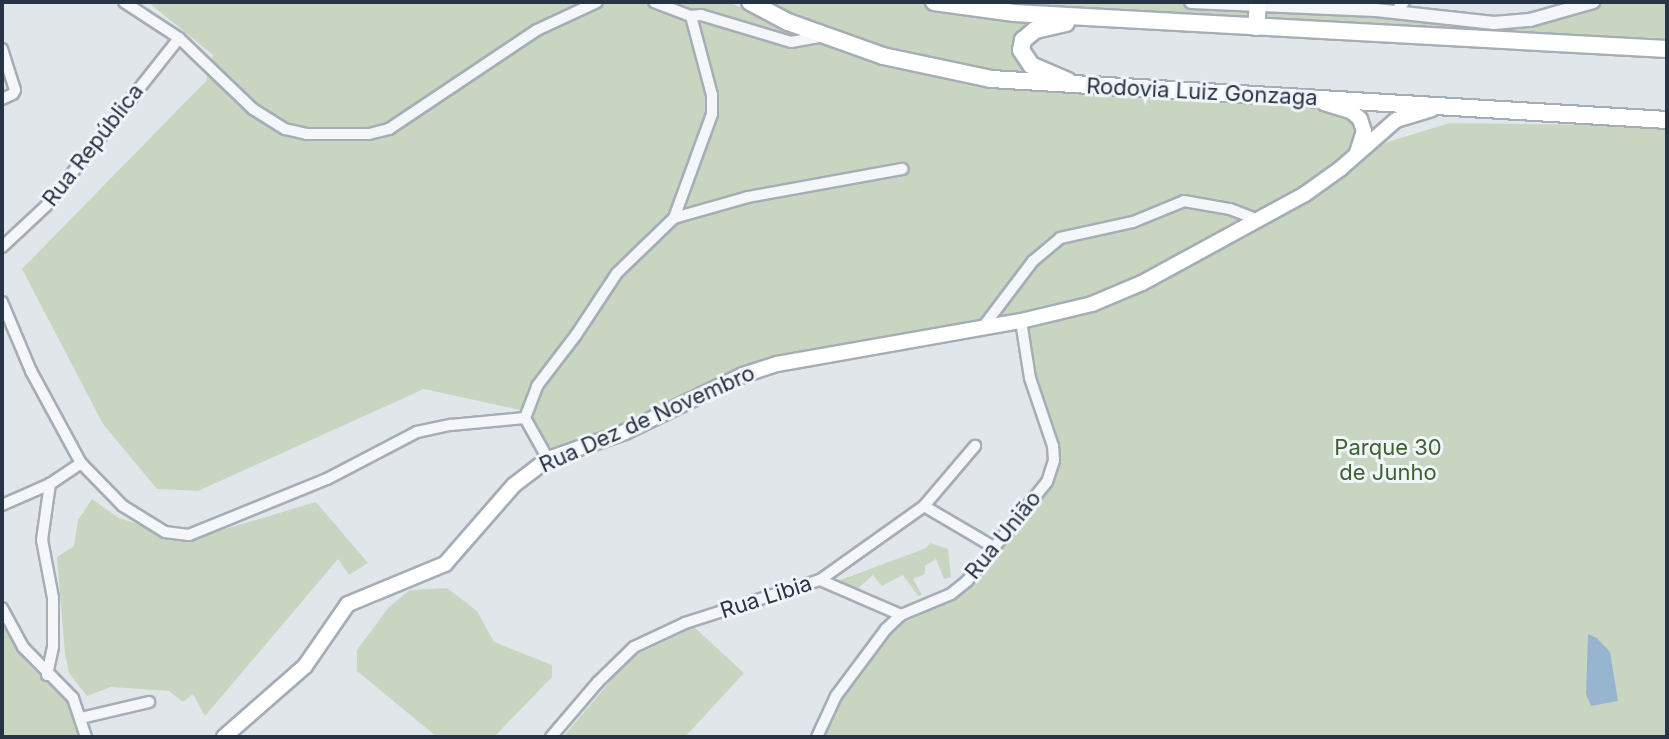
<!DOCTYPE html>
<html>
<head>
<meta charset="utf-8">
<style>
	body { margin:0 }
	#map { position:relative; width:1669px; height:739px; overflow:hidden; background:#e1e6eb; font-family:Inter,sans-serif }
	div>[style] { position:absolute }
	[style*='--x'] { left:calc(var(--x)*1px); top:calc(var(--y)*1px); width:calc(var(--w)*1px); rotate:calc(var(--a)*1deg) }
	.green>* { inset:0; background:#c8d6c1 }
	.water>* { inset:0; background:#98b5cf }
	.roads { filter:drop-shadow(2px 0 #a5adb6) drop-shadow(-2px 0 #a5adb6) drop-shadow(0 2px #a5adb6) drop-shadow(0 -2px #a5adb6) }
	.minor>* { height:10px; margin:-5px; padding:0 5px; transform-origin:5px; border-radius:5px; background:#f4f6f9 }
	.tertiary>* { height:12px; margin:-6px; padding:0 6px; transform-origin:6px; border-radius:6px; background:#f4f6f9 }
	.secondary>* { height:14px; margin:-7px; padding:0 7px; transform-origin:7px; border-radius:7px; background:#fff }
	.trunk>* { height:16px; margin:-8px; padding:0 8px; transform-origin:8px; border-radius:8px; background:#fff }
	span { translate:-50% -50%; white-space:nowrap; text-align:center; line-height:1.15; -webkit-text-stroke:6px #f1f4f8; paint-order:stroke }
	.street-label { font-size:22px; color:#273445 }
	.park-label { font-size:22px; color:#3e6333 }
	.frame { position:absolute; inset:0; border:4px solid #273445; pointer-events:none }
</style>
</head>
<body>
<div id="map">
	<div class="green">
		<i style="clip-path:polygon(148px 2px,728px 2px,854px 55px,926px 67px,750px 2px,914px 2px,1019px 18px,1071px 20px,1019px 40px,1054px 82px,935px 68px,1110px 96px,1306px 103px,1348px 117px,1356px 123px,1359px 135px,1351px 153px,1450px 123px,1667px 126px,1667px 737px,825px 737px,828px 719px,871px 655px,903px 623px,927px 612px,1001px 546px,1050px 489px,1058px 458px,1057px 440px,1035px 376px,1027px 333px,1032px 313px,831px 349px,550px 452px,530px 412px,424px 389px,198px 491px,157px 489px,103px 424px,22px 269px,206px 81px,213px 55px)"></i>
		<i style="clip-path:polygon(951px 2px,1127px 2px,1373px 11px,1474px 24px,1606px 2px,1667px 2px,1667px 38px,1479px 33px)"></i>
		<i style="clip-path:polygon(92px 499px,119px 518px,188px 540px,316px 502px,368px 563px,349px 575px,338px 559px,205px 716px,193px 694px,183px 702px,169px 691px,111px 687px,87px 696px,69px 673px,65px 654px,57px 557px,74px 546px,78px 520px)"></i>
		<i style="clip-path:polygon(930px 543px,948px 549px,951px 577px,944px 579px,936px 559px,925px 566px,925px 574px,913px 579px,922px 595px,918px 596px,903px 575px,882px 586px,873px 575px,857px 589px,838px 581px,926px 548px)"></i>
		<i style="clip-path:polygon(447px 588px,477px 611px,494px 642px,552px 665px,552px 677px,494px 737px,437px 737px,357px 671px,357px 650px,389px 607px,410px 590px)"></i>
		<i style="clip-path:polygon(2px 617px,27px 663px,66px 700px,81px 737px,2px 737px)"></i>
		<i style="clip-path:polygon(694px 627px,744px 673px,685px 737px,563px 737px,630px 658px)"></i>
	</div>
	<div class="water">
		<i style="clip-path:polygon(1588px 634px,1597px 638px,1610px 652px,1618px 701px,1591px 706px,1586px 694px)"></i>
	</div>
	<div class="roads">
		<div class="minor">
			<i style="--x:124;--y:2;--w:66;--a:33.2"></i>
			<i style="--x:179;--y:38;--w:103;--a:43.8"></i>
			<i style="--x:253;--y:109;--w:38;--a:32"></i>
			<i style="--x:285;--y:129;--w:22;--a:13"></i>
			<i style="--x:306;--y:134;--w:63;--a:0"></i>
			<i style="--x:369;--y:134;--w:21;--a:-14"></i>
			<i style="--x:389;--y:129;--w:178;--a:-33.8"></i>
			<i style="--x:537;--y:30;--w:66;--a:-25"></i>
			<i style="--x:654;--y:2;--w:40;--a:21"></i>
			<i style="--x:1395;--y:12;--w:13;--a:-48"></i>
			<i style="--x:2;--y:49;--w:43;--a:72.4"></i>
			<i style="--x:15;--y:90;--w:4;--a:117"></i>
			<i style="--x:13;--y:94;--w:12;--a:156"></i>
			<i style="--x:674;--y:218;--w:111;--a:-69.9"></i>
			<i style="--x:712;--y:114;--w:19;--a:-90"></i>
			<i style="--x:712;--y:95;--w:82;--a:-104.9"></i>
			<i style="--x:691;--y:16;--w:10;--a:-6"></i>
			<i style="--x:701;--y:15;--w:94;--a:16.7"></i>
			<i style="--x:791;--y:42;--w:34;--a:-10"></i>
			<i style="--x:2;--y:247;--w:60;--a:-43"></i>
			<i style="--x:46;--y:206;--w:214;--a:-51.6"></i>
			<i style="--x:2;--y:302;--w:75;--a:67.2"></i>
			<i style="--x:31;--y:371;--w:105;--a:61.5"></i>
			<i style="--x:81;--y:463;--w:60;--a:45.7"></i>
			<i style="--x:123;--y:506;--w:49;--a:31.8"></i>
			<i style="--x:165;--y:532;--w:24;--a:7"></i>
			<i style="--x:189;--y:535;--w:149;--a:-22.1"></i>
			<i style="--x:327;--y:479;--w:102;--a:-27.6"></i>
			<i style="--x:417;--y:432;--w:35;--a:-12"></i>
			<i style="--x:451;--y:425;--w:74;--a:-5.4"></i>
			<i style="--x:525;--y:418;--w:34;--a:-69"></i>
			<i style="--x:537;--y:386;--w:64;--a:-52.6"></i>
			<i style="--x:576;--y:335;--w:74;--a:-56.5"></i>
			<i style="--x:617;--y:273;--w:79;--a:-44"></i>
			<i style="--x:674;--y:218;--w:77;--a:-15.8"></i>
			<i style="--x:748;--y:197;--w:157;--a:-10.3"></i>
			<i style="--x:983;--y:327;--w:83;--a:-52.9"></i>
			<i style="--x:1033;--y:261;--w:35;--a:-40"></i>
			<i style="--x:1060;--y:238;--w:75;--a:-12.4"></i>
			<i style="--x:1133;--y:222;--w:55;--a:-22.4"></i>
			<i style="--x:1184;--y:201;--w:47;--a:9.9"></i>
			<i style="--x:1230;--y:209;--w:31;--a:21"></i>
			<i style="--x:525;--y:418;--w:47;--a:60.7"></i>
			<i style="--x:2;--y:505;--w:52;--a:-23.6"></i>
			<i style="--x:50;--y:484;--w:37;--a:-34"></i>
			<i style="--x:924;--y:506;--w:79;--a:30.5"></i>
			<i style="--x:820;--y:580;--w:88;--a:23.4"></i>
			<i style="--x:2;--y:608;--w:44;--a:61.7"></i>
			<i style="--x:23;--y:647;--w:71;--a:45.6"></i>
			<i style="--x:73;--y:698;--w:41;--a:71.6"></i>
			<i style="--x:47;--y:675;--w:29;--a:-78"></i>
			<i style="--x:53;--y:647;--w:49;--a:-90"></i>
			<i style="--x:53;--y:598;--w:59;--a:-100.7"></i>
			<i style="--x:42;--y:540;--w:57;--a:-81.9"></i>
			<i style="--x:81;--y:718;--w:70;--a:-13.2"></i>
			<i style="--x:551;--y:737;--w:72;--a:-49.5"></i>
			<i style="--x:598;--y:682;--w:50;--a:-44.2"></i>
			<i style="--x:634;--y:647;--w:56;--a:-25.2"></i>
			<i style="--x:685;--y:623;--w:142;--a:-17.7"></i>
			<i style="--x:820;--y:580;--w:128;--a:-35.4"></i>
			<i style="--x:924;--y:506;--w:79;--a:-49.6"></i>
			<i style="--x:817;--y:737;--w:45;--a:-65.1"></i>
			<i style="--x:836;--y:696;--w:84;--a:-53.3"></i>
			<i style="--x:886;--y:629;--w:21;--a:-43"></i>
			<i style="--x:901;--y:615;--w:54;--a:-22.8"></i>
			<i style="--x:951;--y:594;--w:21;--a:-39"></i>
			<i style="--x:967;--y:581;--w:127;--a:-51.1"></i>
			<i style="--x:1047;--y:482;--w:23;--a:-72"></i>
			<i style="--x:1054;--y:460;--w:14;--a:-94"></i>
			<i style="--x:1053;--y:446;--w:72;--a:-108.7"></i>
			<i style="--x:1030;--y:378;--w:58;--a:-99"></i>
		</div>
		<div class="tertiary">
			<i style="--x:1191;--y:2;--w:185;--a:2.5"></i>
			<i style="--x:1376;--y:10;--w:119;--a:6.3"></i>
			<i style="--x:1494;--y:23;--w:36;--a:-5"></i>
			<i style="--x:1530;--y:20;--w:66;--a:-15.9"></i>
		</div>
		<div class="secondary">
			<i style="--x:1324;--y:103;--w:28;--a:17"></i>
			<i style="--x:1351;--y:111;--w:12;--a:42"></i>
			<i style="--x:1360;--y:119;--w:13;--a:72"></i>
			<i style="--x:1364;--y:131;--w:22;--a:108"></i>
			<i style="--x:224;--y:737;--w:108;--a:-41.2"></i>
			<i style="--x:305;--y:666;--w:75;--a:-55.3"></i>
			<i style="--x:348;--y:604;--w:105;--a:-22.4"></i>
			<i style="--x:445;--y:564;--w:105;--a:-48.9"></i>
			<i style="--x:514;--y:485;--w:43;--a:-37.4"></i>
			<i style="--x:548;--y:459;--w:82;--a:-19.3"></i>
			<i style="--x:625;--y:432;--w:131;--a:-25.8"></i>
			<i style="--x:743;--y:375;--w:36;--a:-18"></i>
			<i style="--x:777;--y:364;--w:248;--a:-10"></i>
			<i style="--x:1021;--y:321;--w:73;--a:-13.5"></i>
			<i style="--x:1092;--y:304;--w:54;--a:-22.8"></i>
			<i style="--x:1142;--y:283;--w:186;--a:-28.6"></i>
			<i style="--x:1305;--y:194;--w:43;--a:-35.5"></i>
			<i style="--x:1340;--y:169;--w:74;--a:-41.2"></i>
			<i style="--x:1396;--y:120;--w:37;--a:-17"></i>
		</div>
		<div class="trunk">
			<i style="--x:750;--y:2;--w:43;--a:27.8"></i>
			<i style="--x:788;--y:22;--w:101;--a:19.7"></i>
			<i style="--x:883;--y:56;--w:110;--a:12"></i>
			<i style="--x:991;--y:79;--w:677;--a:3.47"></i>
			<i style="--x:934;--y:2;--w:81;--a:7.8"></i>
			<i style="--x:1014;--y:13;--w:654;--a:3.16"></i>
			<i style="--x:1066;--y:23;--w:32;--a:167"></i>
			<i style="--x:1035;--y:30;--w:16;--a:140"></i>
			<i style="--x:1023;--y:40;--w:10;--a:101"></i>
			<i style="--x:1021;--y:50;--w:18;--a:56"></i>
			<i style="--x:1031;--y:65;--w:40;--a:23.4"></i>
			<i style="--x:1256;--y:27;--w:23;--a:-85"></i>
		</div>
	</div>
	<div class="street-label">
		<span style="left:1202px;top:92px;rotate:3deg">Rodovia Luiz Gonzaga</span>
		<span style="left:93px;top:145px;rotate:-52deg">Rua República</span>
		<span style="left:647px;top:419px;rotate:-24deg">Rua Dez de Novembro</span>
		<span style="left:1003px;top:535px;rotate:-51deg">Rua União</span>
		<span style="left:766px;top:597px;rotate:-18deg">Rua Libia</span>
	</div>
	<div class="park-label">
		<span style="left:1388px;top:460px">Parque 30<br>de Junho</span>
	</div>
	<div class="frame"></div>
</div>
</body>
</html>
